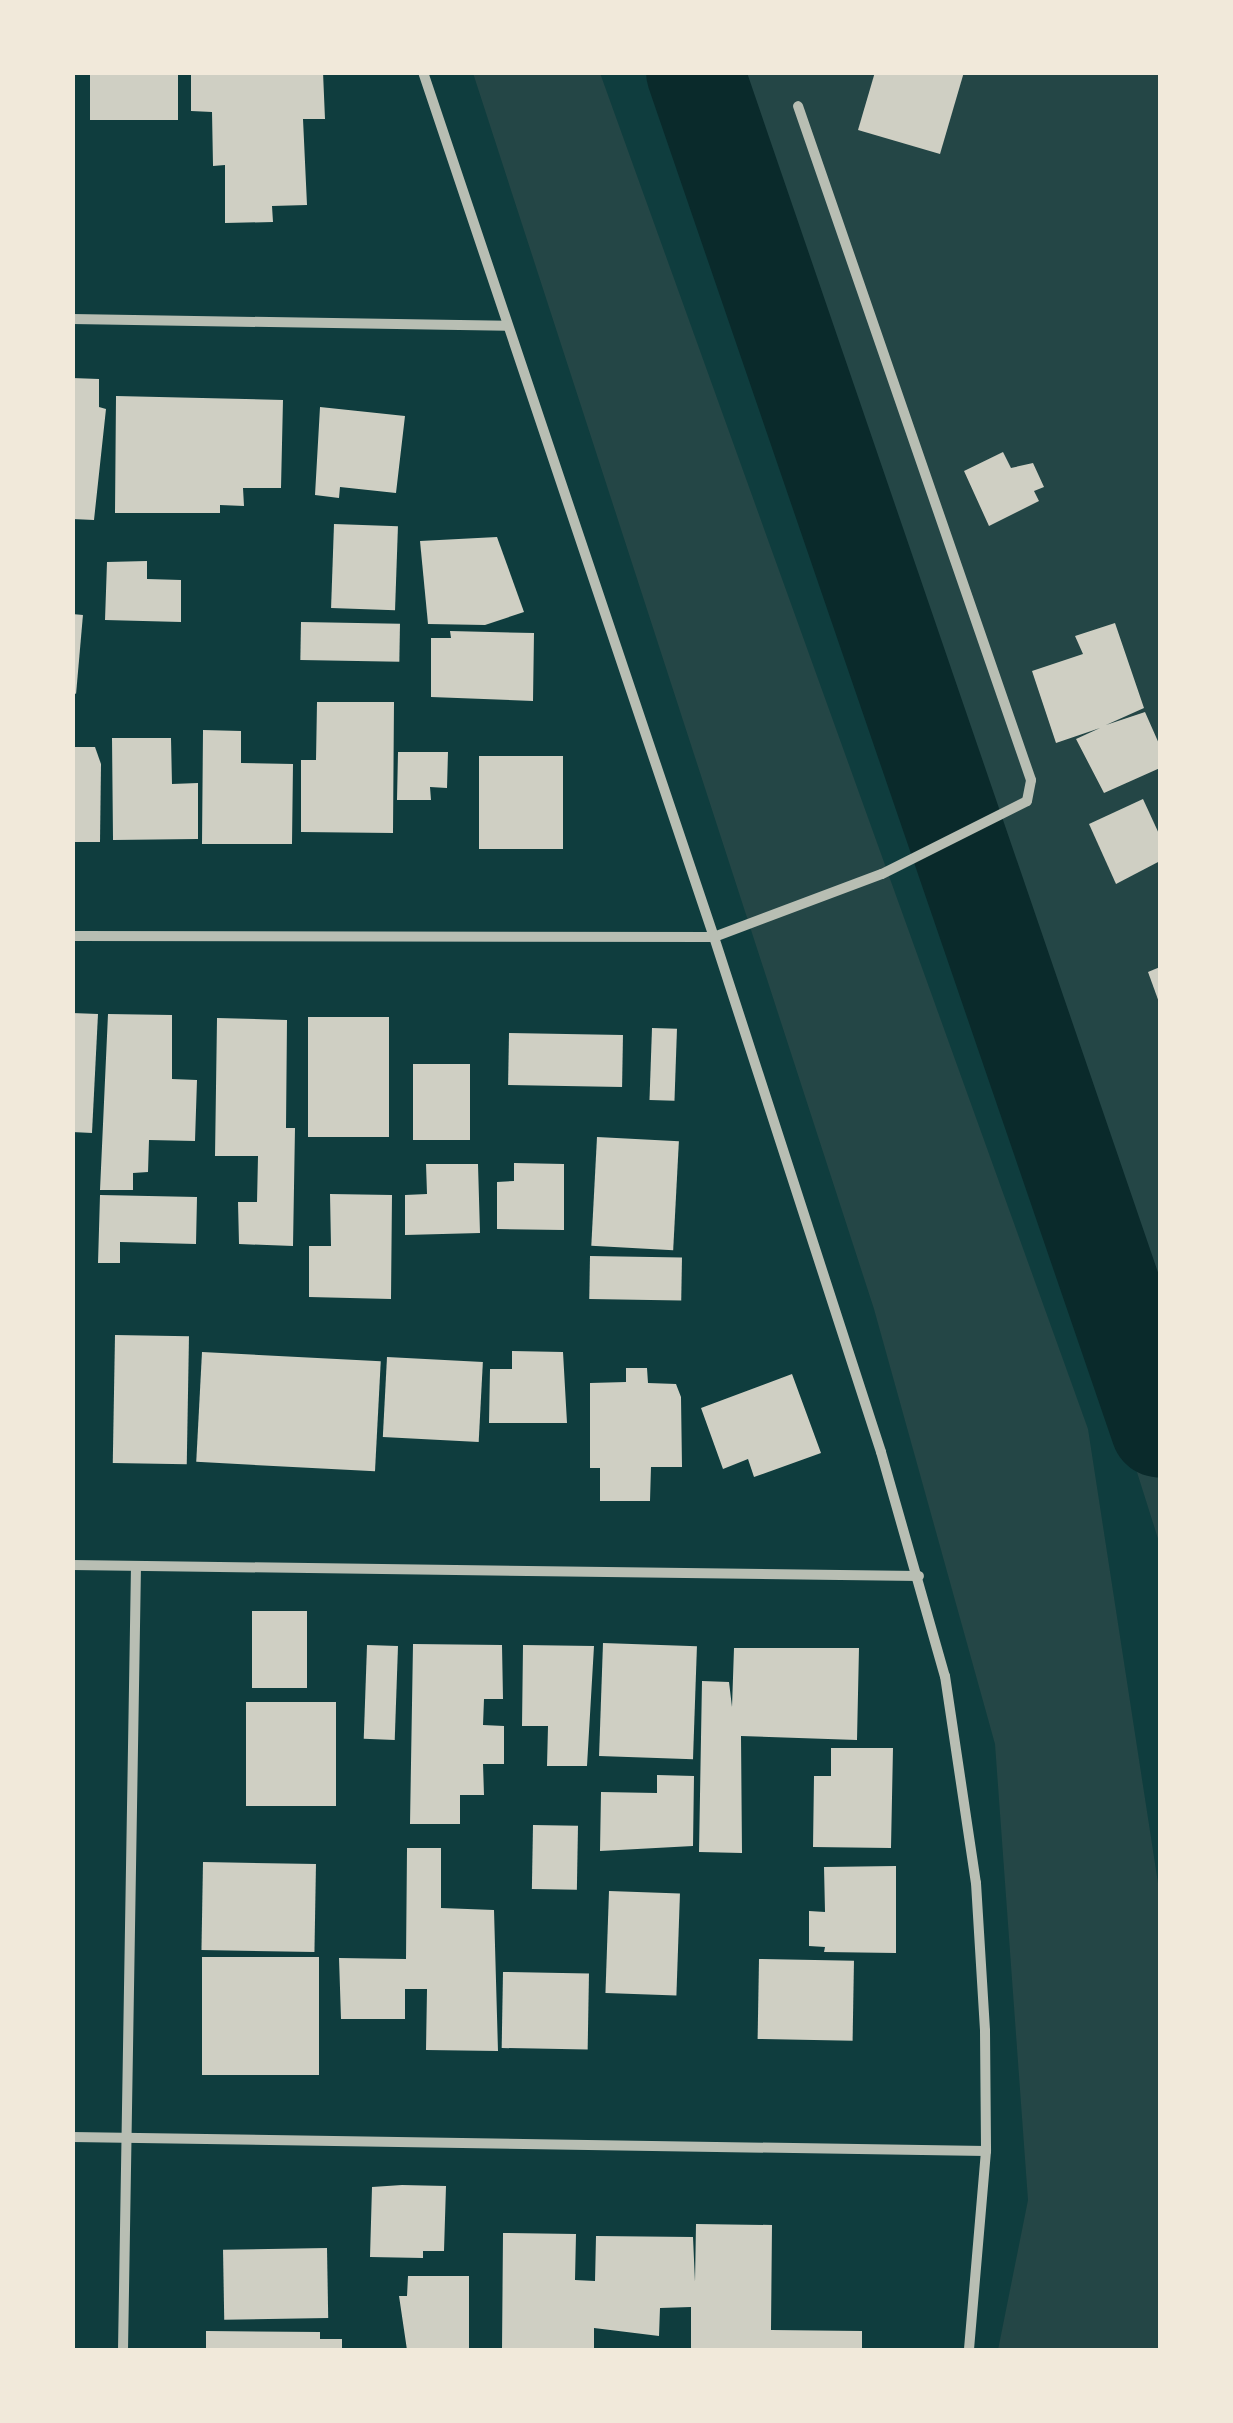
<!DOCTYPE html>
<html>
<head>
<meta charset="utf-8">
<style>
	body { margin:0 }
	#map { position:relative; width:1233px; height:2423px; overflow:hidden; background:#0f3d3e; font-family:"PT Sans Narrow",sans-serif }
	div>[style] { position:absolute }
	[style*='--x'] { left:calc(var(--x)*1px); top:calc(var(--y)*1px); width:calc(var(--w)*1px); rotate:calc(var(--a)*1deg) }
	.green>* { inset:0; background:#244646 }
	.river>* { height:98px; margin:-49px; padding:0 49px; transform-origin:49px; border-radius:49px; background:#0a2a2b }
	.building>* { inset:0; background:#cfcfc3; transform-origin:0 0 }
	.minor>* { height:10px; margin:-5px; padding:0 5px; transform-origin:5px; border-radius:5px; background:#b8beb3 }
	span { translate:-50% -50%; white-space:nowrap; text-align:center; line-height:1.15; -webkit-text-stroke:8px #f1e9da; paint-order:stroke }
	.frame { position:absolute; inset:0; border:75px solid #f1e9da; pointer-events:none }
</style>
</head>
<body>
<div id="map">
	<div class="green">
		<i style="clip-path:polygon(473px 73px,600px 73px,1088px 1429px,1160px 1896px,1160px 2350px,998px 2350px,1028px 2200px,995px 1744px,874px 1309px)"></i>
		<i style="clip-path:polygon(661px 73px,1160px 73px,1160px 1545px,1029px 1130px)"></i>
	</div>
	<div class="river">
		<i style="--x:695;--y:72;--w:1434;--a:71.09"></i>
	</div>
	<div class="building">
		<i style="left:90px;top:72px;width:88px;height:48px"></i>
		<i style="clip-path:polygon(191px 72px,323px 72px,325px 119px,303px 119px,307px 205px,272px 206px,273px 222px,225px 223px,225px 165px,213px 166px,212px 112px,191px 111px)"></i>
		<i style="clip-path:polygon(875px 72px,964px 72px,940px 154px,858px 130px)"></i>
		<i style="clip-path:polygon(72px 378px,99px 379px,99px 407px,106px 409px,94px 520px,72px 519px)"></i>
		<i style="clip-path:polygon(116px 396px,283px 400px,281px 488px,243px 488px,244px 506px,220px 505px,220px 513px,115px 513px)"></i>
		<i style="clip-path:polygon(320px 407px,405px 416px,396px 493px,340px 487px,339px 498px,315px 495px)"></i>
		<i style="clip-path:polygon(1003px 452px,1011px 468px,1033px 463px,1044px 487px,1034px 491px,1039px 501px,989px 526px,964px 471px)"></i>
		<i style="left:334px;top:524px;width:64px;height:84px;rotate:2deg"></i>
		<i style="clip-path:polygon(497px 537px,524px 612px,485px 625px,428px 624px,420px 541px)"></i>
		<i style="clip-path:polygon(147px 561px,147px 579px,181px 580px,181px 622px,105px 620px,107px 562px)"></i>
		<i style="left:72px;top:614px;width:11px;height:79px;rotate:5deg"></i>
		<i style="left:301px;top:622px;width:99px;height:38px;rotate:1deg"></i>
		<i style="clip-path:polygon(1115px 623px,1144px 708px,1106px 725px,1145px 712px,1160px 746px,1160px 768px,1104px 793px,1076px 739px,1100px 728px,1056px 743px,1032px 671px,1083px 654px,1075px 636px)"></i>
		<i style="clip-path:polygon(450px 631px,534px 633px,533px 701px,431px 697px,431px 638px,451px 638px)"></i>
		<i style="clip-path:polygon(317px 702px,394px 702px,393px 833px,301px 832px,301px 760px,316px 760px)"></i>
		<i style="clip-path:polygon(203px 730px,241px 731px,241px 763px,293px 764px,292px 844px,202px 844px)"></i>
		<i style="clip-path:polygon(112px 738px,171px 738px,172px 784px,198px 783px,198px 839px,113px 840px)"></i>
		<i style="clip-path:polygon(72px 747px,95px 747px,101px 764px,100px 842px,72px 842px)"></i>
		<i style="clip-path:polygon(398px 752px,448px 752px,447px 788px,430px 787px,431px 800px,397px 800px)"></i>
		<i style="left:479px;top:756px;width:84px;height:93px"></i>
		<i style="clip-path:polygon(1143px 799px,1160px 836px,1160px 861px,1116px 884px,1089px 824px)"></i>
		<i style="clip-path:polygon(1160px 967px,1160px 1005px,1148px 972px)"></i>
		<i style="clip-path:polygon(72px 1013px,98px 1014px,92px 1133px,72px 1132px)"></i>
		<i style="clip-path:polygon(108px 1014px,172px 1015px,172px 1079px,197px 1080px,195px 1141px,149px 1140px,148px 1172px,133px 1173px,133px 1190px,100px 1190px)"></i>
		<i style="left:389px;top:1017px;width:120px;height:81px;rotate:90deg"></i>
		<i style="clip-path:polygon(217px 1018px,287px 1020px,286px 1128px,295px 1128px,293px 1246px,239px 1244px,238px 1202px,257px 1202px,258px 1156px,215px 1156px)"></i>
		<i style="left:652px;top:1028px;width:25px;height:72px;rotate:2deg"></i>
		<i style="left:509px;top:1033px;width:114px;height:52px;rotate:1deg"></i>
		<i style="left:413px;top:1064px;width:57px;height:76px"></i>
		<i style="left:597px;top:1137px;width:82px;height:109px;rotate:3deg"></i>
		<i style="clip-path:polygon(514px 1163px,564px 1164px,564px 1230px,497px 1229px,497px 1182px,514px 1181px)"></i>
		<i style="clip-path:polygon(426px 1164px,478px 1164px,480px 1233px,405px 1235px,405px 1195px,427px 1194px)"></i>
		<i style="clip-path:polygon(330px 1194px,392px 1195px,391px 1299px,309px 1297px,309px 1246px,331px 1246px)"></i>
		<i style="clip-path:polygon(100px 1195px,197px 1197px,196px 1244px,120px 1242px,120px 1263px,98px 1263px)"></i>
		<i style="left:590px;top:1256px;width:92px;height:43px;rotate:1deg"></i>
		<i style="left:115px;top:1335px;width:74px;height:128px;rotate:1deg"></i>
		<i style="clip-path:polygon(512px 1351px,563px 1352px,567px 1423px,489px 1423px,490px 1369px,512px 1369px)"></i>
		<i style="left:202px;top:1352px;width:179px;height:110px;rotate:3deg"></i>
		<i style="left:387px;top:1357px;width:96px;height:80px;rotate:3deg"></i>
		<i style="clip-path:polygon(626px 1368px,647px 1368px,648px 1383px,676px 1384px,681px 1397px,682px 1467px,651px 1467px,650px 1501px,600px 1501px,600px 1468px,590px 1468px,590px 1383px,626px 1382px)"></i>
		<i style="clip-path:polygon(792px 1374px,821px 1453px,754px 1477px,748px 1459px,723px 1469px,701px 1408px)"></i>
		<i style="left:307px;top:1611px;width:77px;height:55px;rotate:90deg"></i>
		<i style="left:603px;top:1643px;width:94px;height:113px;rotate:2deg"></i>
		<i style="clip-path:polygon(413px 1644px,502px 1645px,503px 1699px,484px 1699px,483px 1725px,504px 1726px,504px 1764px,483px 1764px,484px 1795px,460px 1795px,460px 1824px,410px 1824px)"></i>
		<i style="clip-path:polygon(523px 1645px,594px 1646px,587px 1766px,547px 1766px,548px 1726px,522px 1726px)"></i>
		<i style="left:398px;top:1646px;width:94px;height:31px;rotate:92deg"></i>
		<i style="clip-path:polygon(734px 1648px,859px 1648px,857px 1740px,741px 1736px,742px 1853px,699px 1852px,702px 1681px,729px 1682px,732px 1707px)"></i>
		<i style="left:336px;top:1702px;width:104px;height:90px;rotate:90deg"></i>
		<i style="clip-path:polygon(831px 1748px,893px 1748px,891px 1848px,813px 1847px,814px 1776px,831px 1776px)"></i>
		<i style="clip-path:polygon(657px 1775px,694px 1776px,693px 1846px,600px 1851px,601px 1792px,657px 1793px)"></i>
		<i style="left:533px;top:1825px;width:45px;height:64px;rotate:1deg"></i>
		<i style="clip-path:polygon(407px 1848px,441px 1848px,441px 1908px,494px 1910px,498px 2051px,426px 2050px,427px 1989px,405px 1989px,405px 2019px,341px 2019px,339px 1958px,406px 1959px)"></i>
		<i style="left:203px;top:1862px;width:113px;height:88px;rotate:1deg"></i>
		<i style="clip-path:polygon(896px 1866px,896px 1953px,824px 1952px,825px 1947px,809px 1946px,809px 1911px,825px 1912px,824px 1867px)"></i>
		<i style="left:609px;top:1891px;width:71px;height:102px;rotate:2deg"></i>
		<i style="left:202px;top:1957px;width:117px;height:118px"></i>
		<i style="left:759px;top:1959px;width:95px;height:80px;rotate:1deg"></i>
		<i style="left:503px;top:1972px;width:86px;height:76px;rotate:1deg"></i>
		<i style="clip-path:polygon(402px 2185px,446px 2186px,444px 2251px,423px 2251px,423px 2258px,370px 2257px,372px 2187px)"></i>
		<i style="clip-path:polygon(696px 2224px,772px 2225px,771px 2330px,862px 2331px,862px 2350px,691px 2350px,691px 2307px,660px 2308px,659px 2336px,594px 2328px,594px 2350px,502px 2350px,503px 2233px,576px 2234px,575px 2280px,595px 2281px,596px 2236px,693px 2237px,695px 2282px)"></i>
		<i style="left:327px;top:2248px;width:70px;height:104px;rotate:89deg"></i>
		<i style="clip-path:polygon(408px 2276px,469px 2276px,469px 2350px,407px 2350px,399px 2296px,407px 2296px)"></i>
		<i style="clip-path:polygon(206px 2331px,320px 2332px,320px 2339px,342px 2339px,342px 2350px,206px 2350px)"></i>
	</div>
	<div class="minor">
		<i style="--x:423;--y:72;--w:913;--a:71.41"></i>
		<i style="--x:714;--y:937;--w:541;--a:72.03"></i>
		<i style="--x:881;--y:1452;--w:233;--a:74.1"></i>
		<i style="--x:945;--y:1676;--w:209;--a:81.5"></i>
		<i style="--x:976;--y:1883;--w:148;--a:86.5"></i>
		<i style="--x:985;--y:2031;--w:120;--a:89.5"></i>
		<i style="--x:986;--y:2151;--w:200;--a:94.9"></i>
		<i style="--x:72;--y:319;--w:435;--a:0.9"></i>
		<i style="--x:72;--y:936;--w:642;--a:0.09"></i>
		<i style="--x:714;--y:937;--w:179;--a:-20.6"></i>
		<i style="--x:882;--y:874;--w:162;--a:-26.7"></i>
		<i style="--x:1027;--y:801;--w:21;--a:-79"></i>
		<i style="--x:1031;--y:780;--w:713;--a:-109.07"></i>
		<i style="--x:72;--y:1565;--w:847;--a:0.74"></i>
		<i style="--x:72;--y:2137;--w:914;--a:0.88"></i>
		<i style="--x:123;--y:2350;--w:784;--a:-89.05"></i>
	</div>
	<div class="frame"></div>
</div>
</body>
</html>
